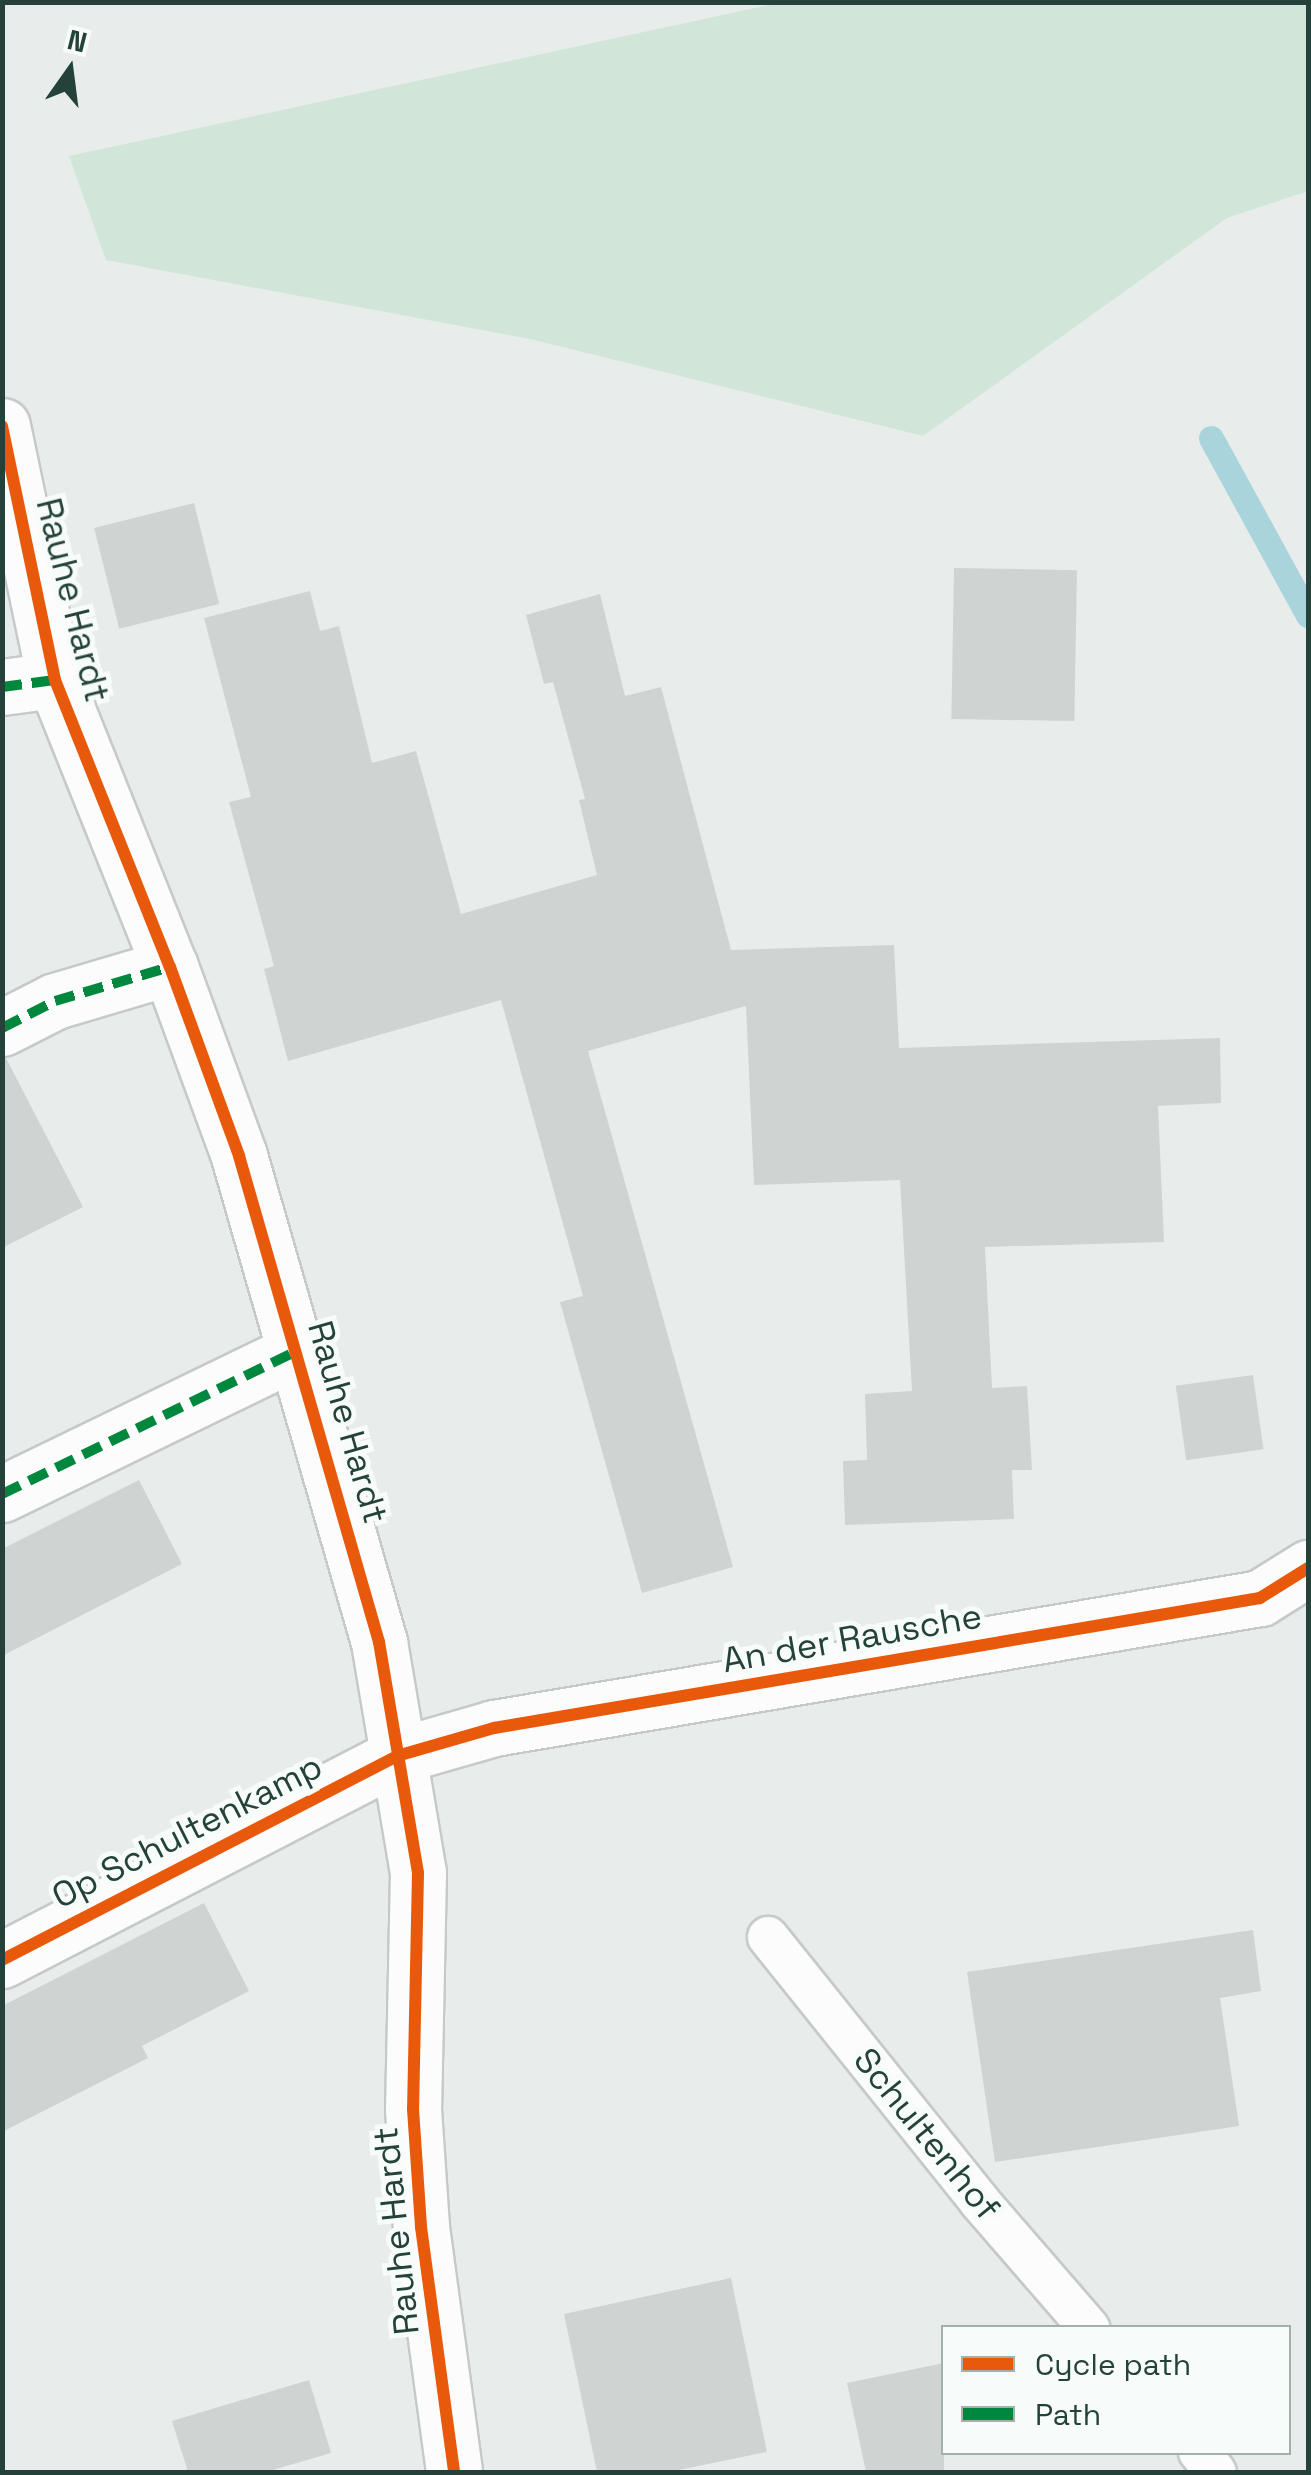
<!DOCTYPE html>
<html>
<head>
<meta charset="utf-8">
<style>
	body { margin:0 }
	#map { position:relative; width:1311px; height:2475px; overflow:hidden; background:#e8edeb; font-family:"Space Grotesk",sans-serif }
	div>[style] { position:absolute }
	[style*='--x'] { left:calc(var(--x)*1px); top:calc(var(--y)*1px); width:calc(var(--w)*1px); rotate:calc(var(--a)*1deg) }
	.green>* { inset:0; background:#d1e6d8 }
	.stream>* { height:25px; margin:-12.5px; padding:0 12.5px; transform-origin:12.5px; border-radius:12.5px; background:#a9d4db }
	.building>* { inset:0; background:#cfd4d2; transform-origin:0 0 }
	.roads { filter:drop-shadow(2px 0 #c5cac8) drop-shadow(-2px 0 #c5cac8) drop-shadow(0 2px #c5cac8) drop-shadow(0 -2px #c5cac8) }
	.lane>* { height:40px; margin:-20px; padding:0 20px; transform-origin:20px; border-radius:20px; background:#fcfcfc }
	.street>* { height:55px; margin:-27.5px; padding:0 27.5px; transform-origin:27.5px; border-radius:27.5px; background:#fcfcfc }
	.quiet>* { height:10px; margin-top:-5px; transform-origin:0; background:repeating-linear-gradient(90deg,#00873e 0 20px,transparent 0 30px) }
	.cycleway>* { height:12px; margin:-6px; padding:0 6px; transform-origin:6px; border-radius:6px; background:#e8590c }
	span { translate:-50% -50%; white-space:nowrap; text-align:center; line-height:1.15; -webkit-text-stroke:10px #f7fbf9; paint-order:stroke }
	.street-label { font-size:35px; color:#24423a }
	.frame { position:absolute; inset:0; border:5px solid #24423a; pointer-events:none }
	.legend { position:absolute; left:941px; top:2325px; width:350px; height:130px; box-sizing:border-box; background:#f7fbf9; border:2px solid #a3b1ad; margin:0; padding:12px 18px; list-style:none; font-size:30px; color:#24423a }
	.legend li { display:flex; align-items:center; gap:20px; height:50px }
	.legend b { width:50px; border:2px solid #a3b1ad }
	.north { position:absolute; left:20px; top:20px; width:100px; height:100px; -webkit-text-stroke:8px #f7fbf9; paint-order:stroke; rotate:14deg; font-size:28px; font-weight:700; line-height:40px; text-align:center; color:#24423a }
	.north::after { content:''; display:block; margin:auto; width:35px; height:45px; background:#24423a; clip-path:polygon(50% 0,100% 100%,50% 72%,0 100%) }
</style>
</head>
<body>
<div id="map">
	<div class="green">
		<i style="clip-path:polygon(778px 3px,1308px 3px,1308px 191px,1227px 218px,923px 436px,530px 339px,106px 260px,69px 156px)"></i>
	</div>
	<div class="stream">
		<i style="--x:1211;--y:438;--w:202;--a:61.3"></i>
	</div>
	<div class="building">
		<i style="left:194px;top:503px;width:104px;height:103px;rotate:76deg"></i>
		<i style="left:954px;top:568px;width:123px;height:151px;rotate:1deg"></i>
		<i style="clip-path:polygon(310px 591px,320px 631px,339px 626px,372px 763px,416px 751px,461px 914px,597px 875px,579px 800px,585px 799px,553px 682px,544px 684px,526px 615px,600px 594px,625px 696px,661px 687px,731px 950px,894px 945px,899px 1048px,1220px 1038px,1221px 1103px,1158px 1106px,1164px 1242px,985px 1247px,992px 1388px,1027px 1386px,1032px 1470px,1012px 1470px,1014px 1519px,845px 1525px,843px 1461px,867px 1460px,865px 1394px,912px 1391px,900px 1180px,754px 1185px,746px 1006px,588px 1051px,733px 1567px,642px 1593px,560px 1302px,583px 1296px,501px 1000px,288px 1061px,264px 969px,274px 966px,229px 802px,251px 797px,204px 618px)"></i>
		<i style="clip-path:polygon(6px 1058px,83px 1207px,2px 1248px,2px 1059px)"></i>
		<i style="left:1253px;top:1375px;width:75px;height:78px;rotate:82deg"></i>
		<i style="clip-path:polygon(139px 1480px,182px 1564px,2px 1656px,2px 1549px)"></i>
		<i style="clip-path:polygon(204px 1903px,249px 1991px,142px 2046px,148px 2058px,2px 2132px,2px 2006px)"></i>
		<i style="clip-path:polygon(1253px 1930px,1261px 1991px,1220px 1998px,1239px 2126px,995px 2162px,967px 1972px)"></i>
		<i style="clip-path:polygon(731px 2278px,767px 2452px,669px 2472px,597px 2472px,564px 2314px)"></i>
		<i style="clip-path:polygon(944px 2363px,944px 2472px,866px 2472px,847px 2383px)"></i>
		<i style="clip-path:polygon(309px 2380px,331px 2453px,266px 2472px,188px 2472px,172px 2421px)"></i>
	</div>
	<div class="roads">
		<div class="lane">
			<i style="--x:768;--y:1937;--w:339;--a:51.3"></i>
			<i style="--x:980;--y:2202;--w:167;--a:49.1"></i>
			<i style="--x:1199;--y:2452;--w:26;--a:50"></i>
		</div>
		<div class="street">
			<i style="--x:2;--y:426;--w:259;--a:78.2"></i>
			<i style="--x:55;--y:680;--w:309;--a:68.2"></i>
			<i style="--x:170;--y:967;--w:201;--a:69.9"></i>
			<i style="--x:239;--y:1156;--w:506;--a:73.93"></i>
			<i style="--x:379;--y:1642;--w:234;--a:80.4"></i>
			<i style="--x:418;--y:1873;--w:236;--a:91.2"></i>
			<i style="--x:413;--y:2109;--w:118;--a:86.1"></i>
			<i style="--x:421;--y:2227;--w:247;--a:82.3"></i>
			<i style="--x:2;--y:687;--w:53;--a:-7.5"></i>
			<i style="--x:2;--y:1028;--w:59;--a:-27"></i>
			<i style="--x:55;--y:1001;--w:120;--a:-16.5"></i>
			<i style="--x:2;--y:1494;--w:327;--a:-25.9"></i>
			<i style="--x:2;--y:1960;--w:448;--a:-27.3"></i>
			<i style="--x:400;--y:1755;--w:98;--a:-16"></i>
			<i style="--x:494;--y:1728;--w:777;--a:-9.63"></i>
			<i style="--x:1260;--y:1598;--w:57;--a:-32"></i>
		</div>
	</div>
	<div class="quiet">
		<i style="--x:2;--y:687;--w:53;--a:-7.5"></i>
		<i style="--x:2;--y:1028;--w:59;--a:-27"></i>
		<i style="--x:55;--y:1001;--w:120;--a:-16.5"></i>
		<i style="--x:2;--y:1494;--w:327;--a:-25.9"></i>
	</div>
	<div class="cycleway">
		<i style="--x:2;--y:426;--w:259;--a:78.2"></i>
		<i style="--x:55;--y:680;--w:309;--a:68.2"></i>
		<i style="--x:170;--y:967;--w:201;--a:69.9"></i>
		<i style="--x:239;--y:1156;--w:506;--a:73.93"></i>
		<i style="--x:379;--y:1642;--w:234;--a:80.4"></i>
		<i style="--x:418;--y:1873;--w:236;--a:91.2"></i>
		<i style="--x:413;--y:2109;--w:118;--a:86.1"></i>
		<i style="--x:421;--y:2227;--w:247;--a:82.3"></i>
		<i style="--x:2;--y:1960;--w:448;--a:-27.3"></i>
		<i style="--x:400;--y:1755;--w:98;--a:-16"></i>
		<i style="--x:494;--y:1728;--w:777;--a:-9.63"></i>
		<i style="--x:1260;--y:1598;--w:57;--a:-32"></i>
	</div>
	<div class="street-label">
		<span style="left:73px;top:600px;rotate:76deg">Rauhe Hardt</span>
		<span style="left:348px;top:1422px;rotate:74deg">Rauhe Hardt</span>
		<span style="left:852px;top:1638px;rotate:-10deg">An der Rausche</span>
		<span style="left:187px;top:1831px;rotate:-27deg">Op Schultenkamp</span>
		<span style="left:927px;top:2134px;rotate:51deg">Schultenhof</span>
		<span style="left:396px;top:2231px;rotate:-96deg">Rauhe Hardt</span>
	</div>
	<div class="frame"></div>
	<ul class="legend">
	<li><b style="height:12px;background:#e8590c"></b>Cycle path</li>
	<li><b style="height:12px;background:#00873e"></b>Path</li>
	</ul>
	<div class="north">N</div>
</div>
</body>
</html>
